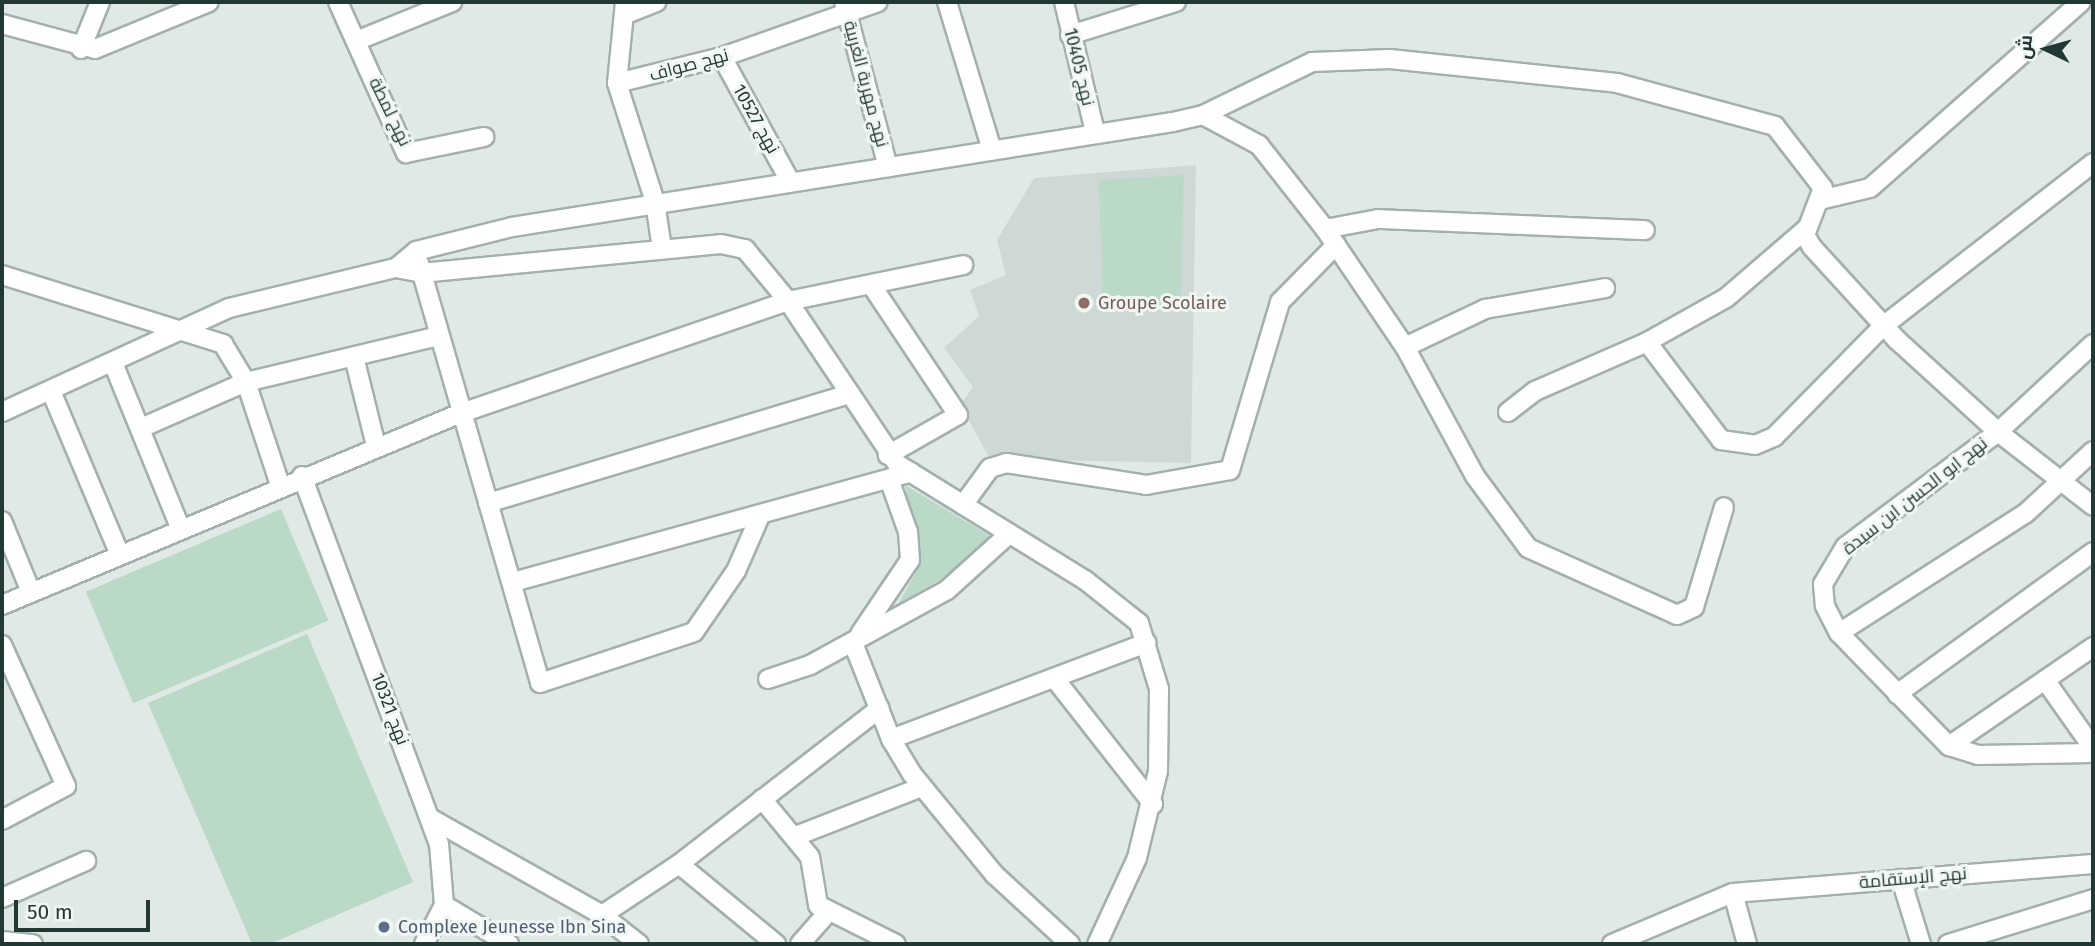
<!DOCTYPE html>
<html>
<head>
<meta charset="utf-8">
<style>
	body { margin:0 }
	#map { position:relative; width:2095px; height:946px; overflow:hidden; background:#e0e9e6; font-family:"Fira Sans",Cairo,sans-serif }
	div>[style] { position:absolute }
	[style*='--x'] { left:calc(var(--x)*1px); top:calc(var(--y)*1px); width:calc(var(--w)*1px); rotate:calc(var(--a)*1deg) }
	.built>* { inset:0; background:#ced9d5 }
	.green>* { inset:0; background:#bad9c6; transform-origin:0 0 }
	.roads { filter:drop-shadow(2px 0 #a3b0ad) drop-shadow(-2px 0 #a3b0ad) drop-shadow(0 2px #a3b0ad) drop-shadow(0 -2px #a3b0ad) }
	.street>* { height:18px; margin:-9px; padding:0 9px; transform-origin:9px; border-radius:9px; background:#fff }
	.dots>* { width:19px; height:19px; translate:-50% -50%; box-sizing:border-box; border:4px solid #f0f6f4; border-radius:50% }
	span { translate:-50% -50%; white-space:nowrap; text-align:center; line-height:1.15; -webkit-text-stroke:6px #f0f6f4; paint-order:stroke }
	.street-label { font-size:18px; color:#223835 }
	.education-label { font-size:18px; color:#785e54 }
	.left { translate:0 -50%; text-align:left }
	.service-label { font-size:18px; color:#4e5e75 }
	.frame { position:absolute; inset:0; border:4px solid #223835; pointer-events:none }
	.north { position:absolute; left:2011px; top:14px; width:70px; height:70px; -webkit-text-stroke:5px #f0f6f4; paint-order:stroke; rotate:275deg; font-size:19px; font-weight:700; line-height:28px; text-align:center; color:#223835 }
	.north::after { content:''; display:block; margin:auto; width:24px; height:32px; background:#223835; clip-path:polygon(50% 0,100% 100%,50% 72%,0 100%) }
	.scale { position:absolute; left:14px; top:900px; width:136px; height:32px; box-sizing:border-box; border:4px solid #223835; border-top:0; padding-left:9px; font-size:21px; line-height:24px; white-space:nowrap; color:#223835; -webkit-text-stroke:5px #f0f6f4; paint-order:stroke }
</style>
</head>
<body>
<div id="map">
	<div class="built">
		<i style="clip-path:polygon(1196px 165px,1191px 463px,990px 459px,960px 405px,973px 387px,944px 348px,979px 316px,970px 290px,1006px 275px,997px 240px,1034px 178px)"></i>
	</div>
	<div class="green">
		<i style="clip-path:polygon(1184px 175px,1180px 309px,1103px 305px,1099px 180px)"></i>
		<i style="clip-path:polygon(905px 485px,992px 537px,964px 566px,898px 604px,917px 571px)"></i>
		<i style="left:281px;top:509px;width:121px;height:212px;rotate:67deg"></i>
		<i style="clip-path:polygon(307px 634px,413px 882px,270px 944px,252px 944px,148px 703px)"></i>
	</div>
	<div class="roads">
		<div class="street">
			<i style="--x:338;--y:2;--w:166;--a:65.8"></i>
			<i style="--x:406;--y:153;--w:80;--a:-11.6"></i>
			<i style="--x:625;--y:2;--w:81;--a:95.6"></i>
			<i style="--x:617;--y:83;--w:125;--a:72.3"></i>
			<i style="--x:655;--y:202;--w:48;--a:81.5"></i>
			<i style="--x:844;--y:2;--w:171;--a:75.1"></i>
			<i style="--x:947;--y:2;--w:155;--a:73.1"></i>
			<i style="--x:1064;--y:2;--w:134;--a:76.6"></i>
			<i style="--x:624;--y:15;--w:35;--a:-22"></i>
			<i style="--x:2;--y:24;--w:96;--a:15"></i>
			<i style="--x:95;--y:49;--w:123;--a:-22.4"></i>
			<i style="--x:1070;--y:35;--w:111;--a:-17.3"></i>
			<i style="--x:356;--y:41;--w:104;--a:-22.1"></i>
			<i style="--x:81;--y:49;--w:51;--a:-68"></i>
			<i style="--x:722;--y:57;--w:141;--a:61.3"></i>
			<i style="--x:617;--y:83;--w:108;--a:-13.9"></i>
			<i style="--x:722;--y:57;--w:165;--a:-19.4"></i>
			<i style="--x:1203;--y:115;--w:64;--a:28.2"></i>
			<i style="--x:1259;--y:145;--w:107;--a:51.8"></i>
			<i style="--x:1325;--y:229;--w:143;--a:55.9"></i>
			<i style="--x:1405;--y:347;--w:147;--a:61.5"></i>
			<i style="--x:1475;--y:476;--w:89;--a:53.6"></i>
			<i style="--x:1528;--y:548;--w:163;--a:24.2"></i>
			<i style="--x:1677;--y:615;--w:19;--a:-25"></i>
			<i style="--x:1694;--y:607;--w:104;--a:-73.3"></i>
			<i style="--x:1824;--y:199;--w:47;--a:-13.4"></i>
			<i style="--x:1870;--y:188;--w:281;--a:-41.4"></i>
			<i style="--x:1325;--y:229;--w:54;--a:-10.7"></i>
			<i style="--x:1378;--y:219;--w:267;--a:2.4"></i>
			<i style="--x:419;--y:263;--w:437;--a:73.9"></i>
			<i style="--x:540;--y:683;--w:162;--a:-18.3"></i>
			<i style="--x:694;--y:632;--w:74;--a:-55.5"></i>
			<i style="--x:736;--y:571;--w:58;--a:-66.5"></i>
			<i style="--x:396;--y:268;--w:26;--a:-40"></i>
			<i style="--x:416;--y:251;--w:99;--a:-14"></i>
			<i style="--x:512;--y:227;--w:669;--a:-9.03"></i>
			<i style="--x:1173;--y:122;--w:31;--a:-13"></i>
			<i style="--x:1203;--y:115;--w:121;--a:-25.9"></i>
			<i style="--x:1312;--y:62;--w:78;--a:-2.2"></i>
			<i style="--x:1390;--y:59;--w:228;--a:6"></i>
			<i style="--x:1617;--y:83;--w:164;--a:15.2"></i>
			<i style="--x:1775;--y:126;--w:78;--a:52.3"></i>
			<i style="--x:1823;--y:188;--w:50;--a:111"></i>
			<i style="--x:1805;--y:235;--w:14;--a:60"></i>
			<i style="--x:1812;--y:247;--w:126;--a:47.6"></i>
			<i style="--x:1897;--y:340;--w:137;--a:42.3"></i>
			<i style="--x:1998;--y:432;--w:120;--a:37.9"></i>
			<i style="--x:2;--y:275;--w:232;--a:17.3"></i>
			<i style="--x:223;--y:344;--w:44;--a:58.8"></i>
			<i style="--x:246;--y:382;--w:108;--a:71.7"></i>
			<i style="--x:872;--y:286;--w:155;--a:56.3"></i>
			<i style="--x:958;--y:415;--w:81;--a:150.3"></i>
			<i style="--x:1647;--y:342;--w:123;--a:52.9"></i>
			<i style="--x:1721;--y:440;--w:34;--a:8"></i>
			<i style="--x:1755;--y:445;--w:21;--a:-23"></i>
			<i style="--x:1774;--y:437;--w:156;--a:-45.5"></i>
			<i style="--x:1883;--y:326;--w:266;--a:-37.8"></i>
			<i style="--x:2093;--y:344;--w:129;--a:137.2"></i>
			<i style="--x:1998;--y:432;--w:191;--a:143.1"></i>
			<i style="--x:1845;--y:547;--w:43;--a:120.7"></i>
			<i style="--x:1823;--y:584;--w:22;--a:85"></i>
			<i style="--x:1825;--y:606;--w:30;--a:63"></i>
			<i style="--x:1839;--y:633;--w:158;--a:45.8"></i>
			<i style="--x:1949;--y:746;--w:30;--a:17"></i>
			<i style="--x:1978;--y:755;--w:115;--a:-1"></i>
			<i style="--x:1405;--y:347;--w:89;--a:-25.4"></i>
			<i style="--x:1485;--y:309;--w:122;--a:-9.9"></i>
			<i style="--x:354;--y:357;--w:92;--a:76.1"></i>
			<i style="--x:113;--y:363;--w:180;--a:67.8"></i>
			<i style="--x:51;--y:391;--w:178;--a:67.2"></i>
			<i style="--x:2;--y:412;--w:250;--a:-24.6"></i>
			<i style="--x:229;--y:308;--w:172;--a:-13.5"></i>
			<i style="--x:396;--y:268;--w:25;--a:11"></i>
			<i style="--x:421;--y:273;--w:301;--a:-5.5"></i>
			<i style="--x:721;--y:244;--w:25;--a:12"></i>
			<i style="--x:745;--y:249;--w:67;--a:50.4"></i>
			<i style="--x:788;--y:301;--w:196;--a:56.2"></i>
			<i style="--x:897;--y:464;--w:221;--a:31.7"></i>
			<i style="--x:1085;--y:580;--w:69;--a:38.5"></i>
			<i style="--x:1139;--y:623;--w:69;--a:73.1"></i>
			<i style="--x:1159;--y:689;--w:82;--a:90.7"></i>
			<i style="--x:1158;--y:771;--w:89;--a:103.6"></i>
			<i style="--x:1137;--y:858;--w:95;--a:114.9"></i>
			<i style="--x:1508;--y:412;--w:34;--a:-38"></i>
			<i style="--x:1535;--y:391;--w:122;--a:-23.6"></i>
			<i style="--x:1647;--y:342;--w:90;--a:-29.1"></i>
			<i style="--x:1726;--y:298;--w:107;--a:-40.8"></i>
			<i style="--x:141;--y:428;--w:115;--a:-23.7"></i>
			<i style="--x:246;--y:382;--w:198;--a:-13.4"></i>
			<i style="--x:302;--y:476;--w:393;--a:69.6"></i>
			<i style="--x:439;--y:844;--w:61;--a:85.3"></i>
			<i style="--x:444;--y:905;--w:44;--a:117.1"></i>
			<i style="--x:488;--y:503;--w:377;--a:-16.8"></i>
			<i style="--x:963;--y:505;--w:46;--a:-53.9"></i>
			<i style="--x:990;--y:468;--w:17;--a:-17"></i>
			<i style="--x:1006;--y:463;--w:142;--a:8.9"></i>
			<i style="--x:1146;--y:485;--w:85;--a:-10.1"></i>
			<i style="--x:1230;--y:470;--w:175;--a:-73.4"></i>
			<i style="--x:1280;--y:302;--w:80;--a:-45.5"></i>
			<i style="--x:2;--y:521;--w:77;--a:67.8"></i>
			<i style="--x:513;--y:582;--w:413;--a:-15.4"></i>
			<i style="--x:2;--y:605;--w:498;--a:-22.7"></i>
			<i style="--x:461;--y:413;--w:346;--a:-18.9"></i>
			<i style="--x:788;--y:301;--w:179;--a:-11.6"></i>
			<i style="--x:1839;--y:633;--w:222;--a:-32.7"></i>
			<i style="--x:2026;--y:513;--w:91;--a:-42.8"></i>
			<i style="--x:860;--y:634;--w:89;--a:-56"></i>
			<i style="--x:910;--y:560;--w:28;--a:-94"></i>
			<i style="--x:908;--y:532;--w:56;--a:-109.7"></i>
			<i style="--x:853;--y:643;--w:103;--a:68.4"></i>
			<i style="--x:891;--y:739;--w:41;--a:59"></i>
			<i style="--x:912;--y:774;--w:131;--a:50.6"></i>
			<i style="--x:995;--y:875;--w:102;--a:42.6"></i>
			<i style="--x:2;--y:645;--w:155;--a:65.6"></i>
			<i style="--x:66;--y:786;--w:72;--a:152"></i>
			<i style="--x:768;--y:679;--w:44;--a:-18.4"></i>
			<i style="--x:810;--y:665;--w:156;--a:-28.7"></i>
			<i style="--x:947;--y:590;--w:84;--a:-42.1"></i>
			<i style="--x:1055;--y:679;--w:159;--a:51.9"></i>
			<i style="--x:2045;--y:680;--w:75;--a:54.8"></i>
			<i style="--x:1897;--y:694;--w:242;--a:-35.9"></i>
			<i style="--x:891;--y:739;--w:273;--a:-20.6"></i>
			<i style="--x:1949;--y:746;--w:175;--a:-34.5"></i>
			<i style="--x:762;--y:799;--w:75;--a:50.4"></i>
			<i style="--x:810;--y:857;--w:49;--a:80.5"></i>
			<i style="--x:818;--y:905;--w:87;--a:26.6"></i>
			<i style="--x:430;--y:818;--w:197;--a:29.4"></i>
			<i style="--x:602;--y:915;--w:47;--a:38.1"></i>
			<i style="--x:796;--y:836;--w:135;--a:-21.3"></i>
			<i style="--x:679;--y:864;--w:126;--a:39.5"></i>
			<i style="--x:1901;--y:879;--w:68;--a:72.9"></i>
			<i style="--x:1733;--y:893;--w:53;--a:74.6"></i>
			<i style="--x:2;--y:898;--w:92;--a:-23.8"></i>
			<i style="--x:444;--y:905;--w:76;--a:31"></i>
			<i style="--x:602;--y:915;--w:92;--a:-33.5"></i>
			<i style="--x:679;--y:864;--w:254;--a:-37.8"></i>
			<i style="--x:2;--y:941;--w:31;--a:6"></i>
			<i style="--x:800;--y:944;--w:44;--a:-48.7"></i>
			<i style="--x:1612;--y:944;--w:131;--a:-22.9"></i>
			<i style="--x:1733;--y:893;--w:361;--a:-4.6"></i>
			<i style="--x:1948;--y:944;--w:152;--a:-17.2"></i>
		</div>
	</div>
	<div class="dots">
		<i style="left:1084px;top:303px;background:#8d6e63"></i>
		<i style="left:384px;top:927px;background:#5c6f8a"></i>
	</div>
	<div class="street-label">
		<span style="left:689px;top:65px;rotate:-15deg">نهج صواف</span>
		<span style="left:1079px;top:67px;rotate:76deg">نهج 10405</span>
		<span style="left:866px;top:84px;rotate:75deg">نهج مهرية الغربية</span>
		<span style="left:390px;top:112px;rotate:64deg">نهج لمطة</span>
		<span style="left:756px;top:119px;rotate:61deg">نهج 10527</span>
		<span style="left:1915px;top:496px;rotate:-38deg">نهج ابو الحسن ابن سيدة</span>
		<span style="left:390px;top:709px;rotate:69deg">نهج 10321</span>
		<span style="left:1913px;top:878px;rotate:-5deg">نهج الإستقامة</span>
	</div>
	<div class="education-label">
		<span class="left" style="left:1098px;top:303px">Groupe Scolaire</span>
	</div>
	<div class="service-label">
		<span class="left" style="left:398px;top:927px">Complexe Jeunesse Ibn Sina</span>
	</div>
	<div class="frame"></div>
	<div class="north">ش</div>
	<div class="scale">50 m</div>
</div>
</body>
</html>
